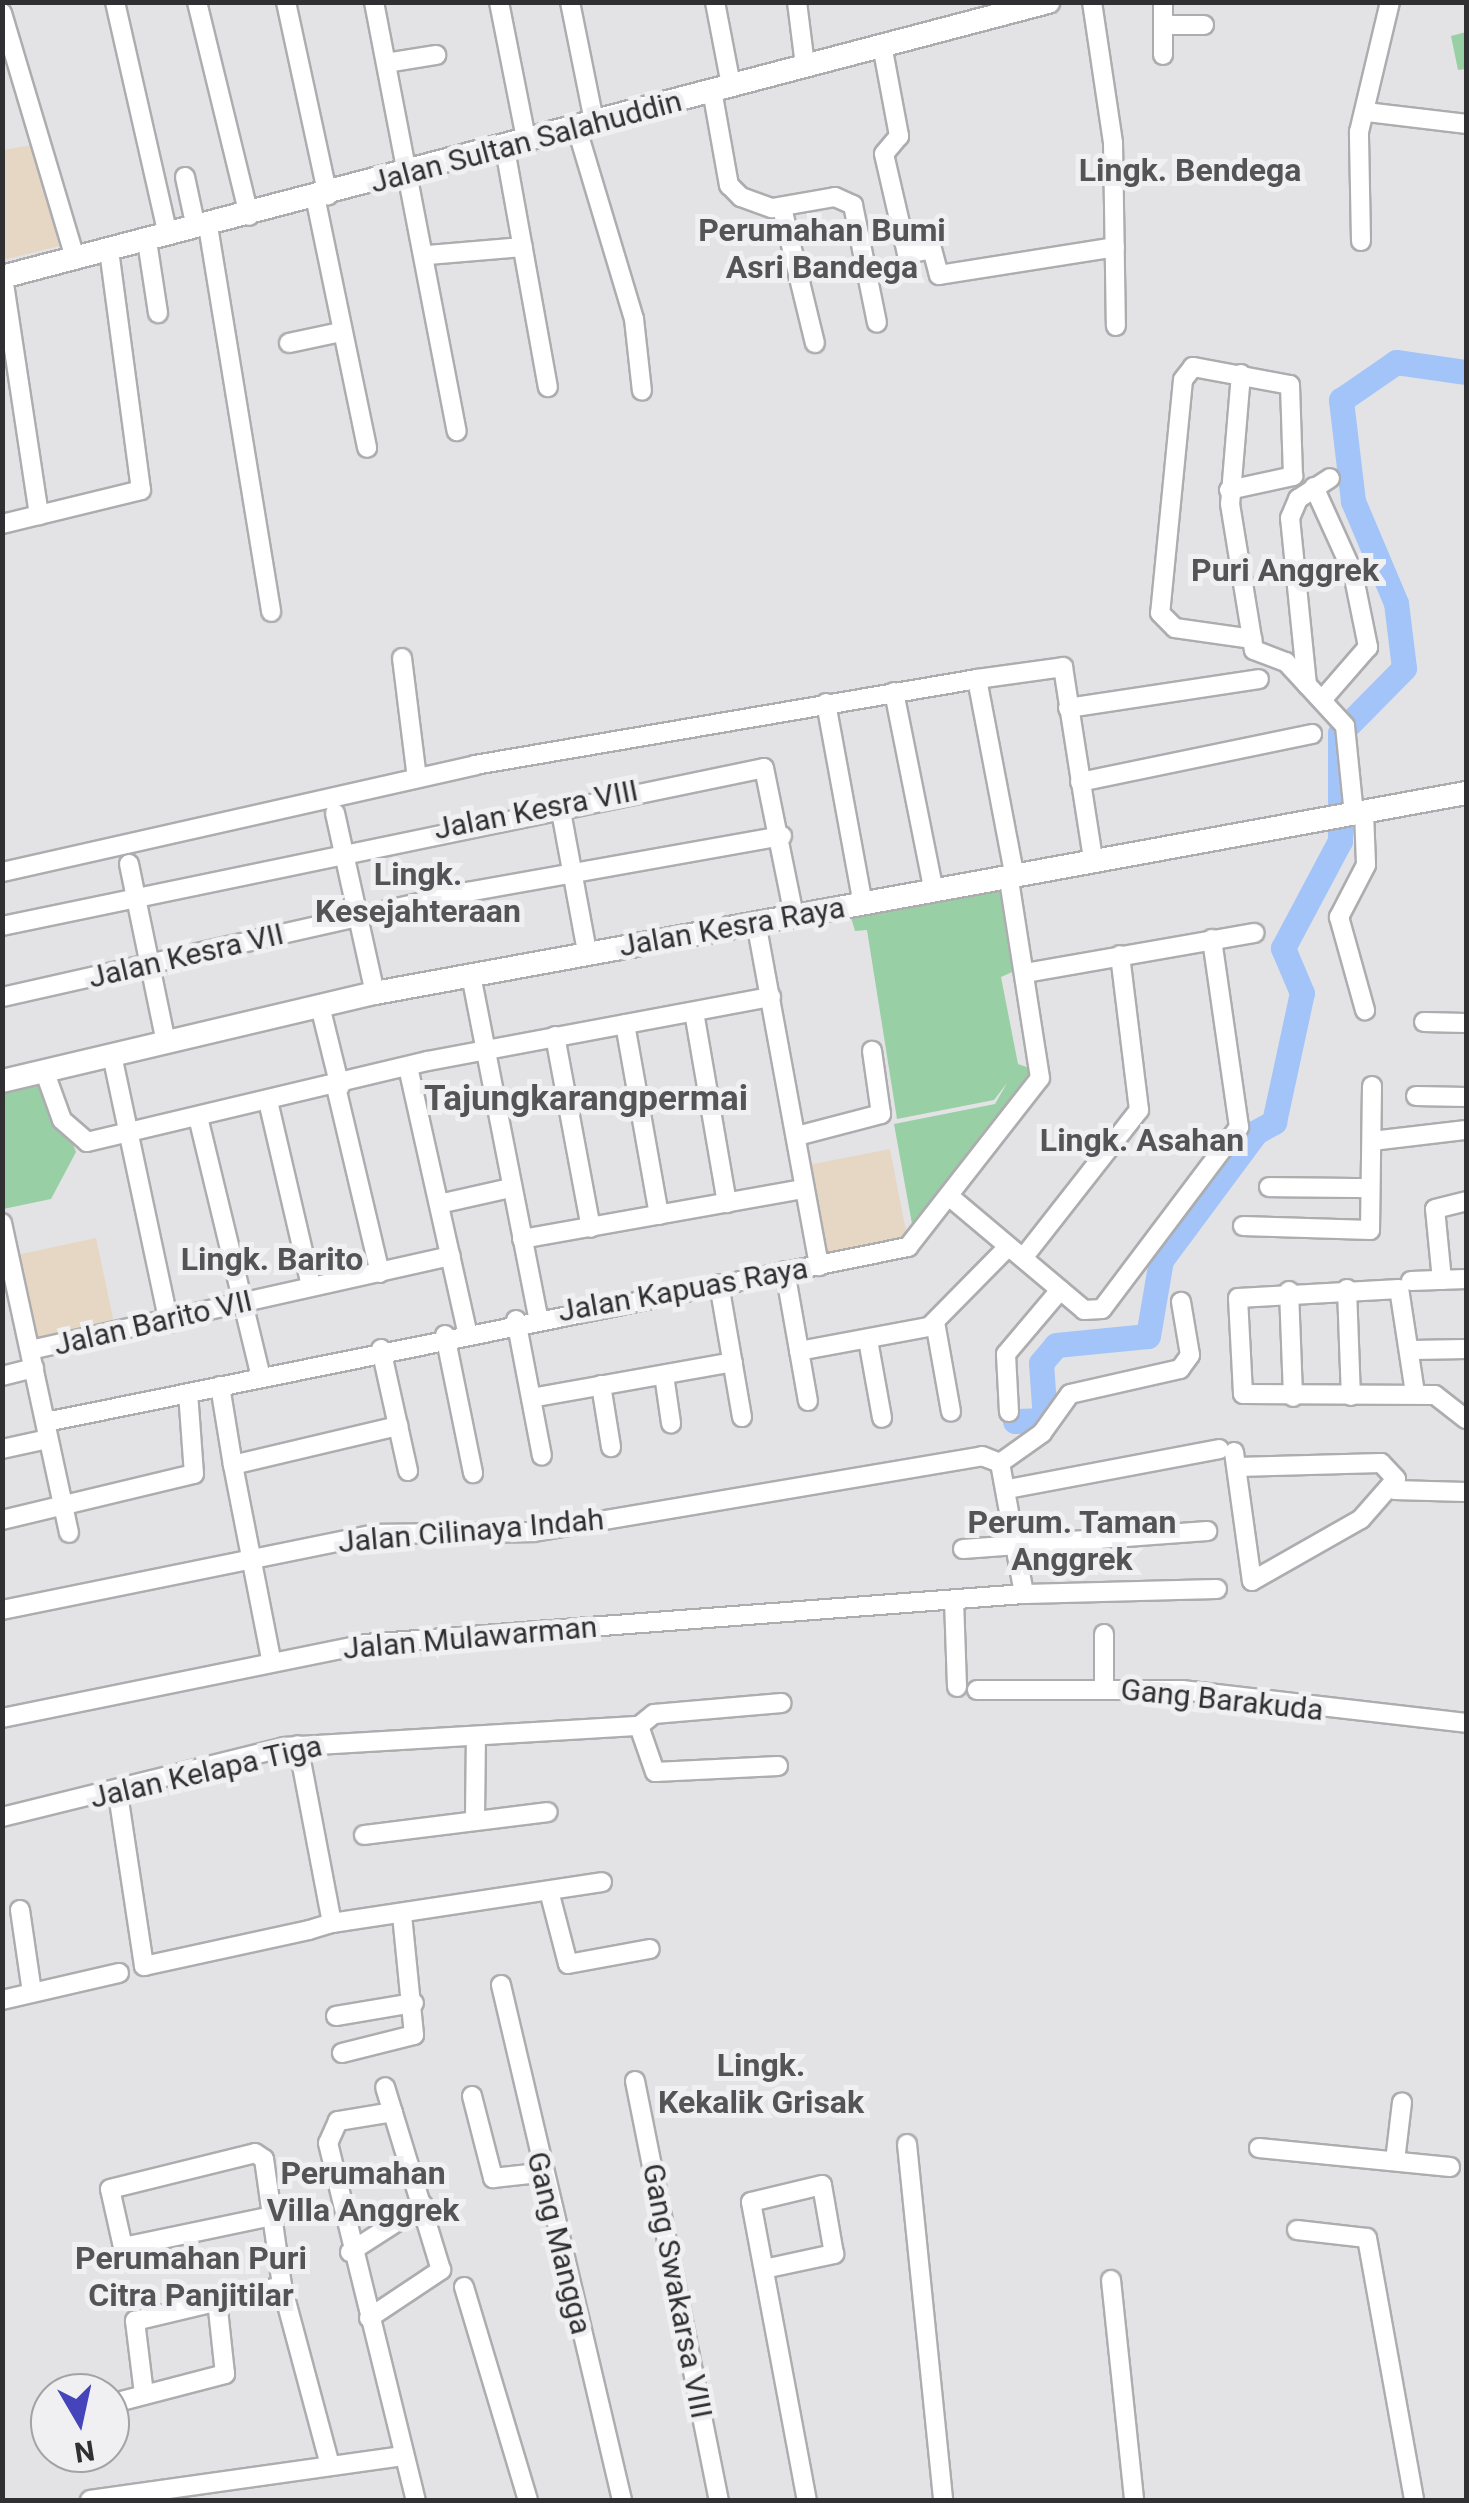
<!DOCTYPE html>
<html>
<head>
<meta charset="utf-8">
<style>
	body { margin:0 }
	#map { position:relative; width:1469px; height:2503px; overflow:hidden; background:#e3e3e6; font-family:Roboto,sans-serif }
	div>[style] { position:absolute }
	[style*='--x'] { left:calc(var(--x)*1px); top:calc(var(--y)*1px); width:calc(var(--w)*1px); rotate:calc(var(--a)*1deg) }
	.education>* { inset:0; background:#e5d7c4; transform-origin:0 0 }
	.green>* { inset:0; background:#98cfa5 }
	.river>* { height:25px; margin:-12.5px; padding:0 12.5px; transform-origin:12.5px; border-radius:12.5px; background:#a3c4f9 }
	.roads { filter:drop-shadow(2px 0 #adadb0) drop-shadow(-2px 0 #adadb0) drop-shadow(0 2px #adadb0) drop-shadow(0 -2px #adadb0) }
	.street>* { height:18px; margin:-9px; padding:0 9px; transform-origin:9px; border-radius:9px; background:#fff }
	.secondary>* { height:22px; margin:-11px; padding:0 11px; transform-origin:11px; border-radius:11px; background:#fff }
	span { translate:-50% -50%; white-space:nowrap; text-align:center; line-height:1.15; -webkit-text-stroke:10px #f0f0f3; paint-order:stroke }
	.street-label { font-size:30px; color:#303032 }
	.neighbourhood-label { font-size:32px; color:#545456; font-weight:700 }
	.quarter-label { font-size:35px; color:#545456; font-weight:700 }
	.frame { position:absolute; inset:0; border:5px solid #303032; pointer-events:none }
	.north { position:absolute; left:30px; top:2373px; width:100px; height:100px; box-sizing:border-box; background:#f0f0f3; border:2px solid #a3a3a6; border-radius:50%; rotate:171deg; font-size:28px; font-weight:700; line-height:40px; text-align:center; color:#303032 }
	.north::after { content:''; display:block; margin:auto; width:35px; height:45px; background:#4544ba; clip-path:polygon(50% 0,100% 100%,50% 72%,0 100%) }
</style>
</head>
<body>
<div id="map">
	<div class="education">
		<i style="clip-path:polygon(32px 145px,59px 246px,3px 260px,3px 150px)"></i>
		<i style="left:890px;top:1149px;width:98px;height:82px;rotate:79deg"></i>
		<i style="left:96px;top:1238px;width:102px;height:86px;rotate:78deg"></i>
	</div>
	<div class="green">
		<i style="clip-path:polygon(1466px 32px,1466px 69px,1458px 70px,1451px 36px)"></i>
		<i style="clip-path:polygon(1009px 881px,1024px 967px,1001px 977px,1018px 1064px,1041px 1072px,914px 1235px,894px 1124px,995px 1104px,1007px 1083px,994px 1100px,897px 1119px,867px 930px,855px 931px,850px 914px)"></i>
		<i style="clip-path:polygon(45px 1074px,76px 1152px,51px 1199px,3px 1209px,3px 1081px)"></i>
	</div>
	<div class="river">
		<i style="--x:1015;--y:1421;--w:30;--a:-2"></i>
		<i style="--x:1045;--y:1420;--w:57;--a:-94"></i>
		<i style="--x:1041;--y:1363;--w:23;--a:-50"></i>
		<i style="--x:1056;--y:1345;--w:92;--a:-5.6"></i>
		<i style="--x:1148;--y:1336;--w:77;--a:-80.3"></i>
		<i style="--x:1161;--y:1260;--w:159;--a:-53.4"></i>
		<i style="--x:1256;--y:1132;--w:21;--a:-29"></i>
		<i style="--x:1274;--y:1122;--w:132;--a:-77.8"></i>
		<i style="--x:1302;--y:993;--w:49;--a:-112.9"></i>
		<i style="--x:1283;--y:948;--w:121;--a:-62"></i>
		<i style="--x:1340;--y:841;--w:108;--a:-90"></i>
		<i style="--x:1340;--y:733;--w:91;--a:-45.4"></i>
		<i style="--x:1404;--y:668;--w:65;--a:-97"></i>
		<i style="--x:1396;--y:603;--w:111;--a:-112.9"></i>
		<i style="--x:1353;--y:501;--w:102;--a:-96.8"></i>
		<i style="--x:1341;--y:400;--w:67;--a:-34.6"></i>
		<i style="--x:1396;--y:362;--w:71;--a:8.1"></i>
	</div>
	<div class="roads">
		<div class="street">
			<i style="--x:115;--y:2;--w:239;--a:77.2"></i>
			<i style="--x:197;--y:2;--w:220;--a:76.3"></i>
			<i style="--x:286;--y:2;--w:198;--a:77.8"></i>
			<i style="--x:374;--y:2;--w:437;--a:79.1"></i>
			<i style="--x:499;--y:2;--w:145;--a:78.8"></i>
			<i style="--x:570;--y:2;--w:126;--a:78.6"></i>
			<i style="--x:715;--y:2;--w:85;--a:79.1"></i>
			<i style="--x:797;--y:2;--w:64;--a:82.8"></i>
			<i style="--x:1092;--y:2;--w:143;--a:81.5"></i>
			<i style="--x:1113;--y:143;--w:183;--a:89.1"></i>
			<i style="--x:2;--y:13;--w:256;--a:73.4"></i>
			<i style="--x:1164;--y:25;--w:40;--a:0"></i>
			<i style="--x:882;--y:45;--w:93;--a:79.4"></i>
			<i style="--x:899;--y:136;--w:23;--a:130"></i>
			<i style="--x:884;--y:154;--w:103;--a:77"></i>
			<i style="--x:907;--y:254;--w:25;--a:-11"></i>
			<i style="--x:932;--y:249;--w:27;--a:75"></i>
			<i style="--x:939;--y:275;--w:178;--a:-9"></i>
			<i style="--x:1163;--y:55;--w:53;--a:-90"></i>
			<i style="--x:386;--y:63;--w:51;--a:-9.1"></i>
			<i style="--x:712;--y:90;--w:97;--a:79.9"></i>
			<i style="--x:729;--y:185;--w:17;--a:45"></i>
			<i style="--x:741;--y:197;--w:33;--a:20"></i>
			<i style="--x:772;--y:208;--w:64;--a:-9.9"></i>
			<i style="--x:835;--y:197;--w:20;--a:24"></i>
			<i style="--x:853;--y:205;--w:120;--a:78.5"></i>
			<i style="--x:1366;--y:112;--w:101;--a:6.8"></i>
			<i style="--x:577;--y:129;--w:198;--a:73.3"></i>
			<i style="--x:634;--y:319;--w:72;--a:83.7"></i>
			<i style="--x:505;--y:149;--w:242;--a:79.8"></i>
			<i style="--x:185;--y:177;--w:52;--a:77.8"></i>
			<i style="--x:316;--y:201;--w:252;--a:78.3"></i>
			<i style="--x:782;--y:208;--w:139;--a:76.3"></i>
			<i style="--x:208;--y:226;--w:391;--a:80.7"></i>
			<i style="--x:147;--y:241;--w:73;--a:81.3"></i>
			<i style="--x:1361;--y:241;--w:109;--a:-91.1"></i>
			<i style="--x:1359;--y:132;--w:134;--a:-76.6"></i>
			<i style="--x:428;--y:255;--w:95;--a:-4.8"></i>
			<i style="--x:3;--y:277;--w:241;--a:81.4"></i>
			<i style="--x:289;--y:343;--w:48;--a:-12"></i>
			<i style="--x:1241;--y:374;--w:130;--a:94.8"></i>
			<i style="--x:1230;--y:504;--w:148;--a:80.7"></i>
			<i style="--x:1254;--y:650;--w:34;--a:21"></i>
			<i style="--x:1286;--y:662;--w:87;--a:47.3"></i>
			<i style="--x:1345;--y:726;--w:88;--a:84.2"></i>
			<i style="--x:1314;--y:487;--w:94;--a:65.6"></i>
			<i style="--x:1353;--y:573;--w:76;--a:78.5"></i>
			<i style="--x:1368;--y:647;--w:70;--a:131"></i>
			<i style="--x:1229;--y:490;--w:66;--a:-12.3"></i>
			<i style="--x:1293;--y:476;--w:91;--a:-91.9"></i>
			<i style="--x:1290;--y:385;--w:99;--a:-169.5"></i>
			<i style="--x:1193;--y:367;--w:16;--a:128"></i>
			<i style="--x:1183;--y:380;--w:234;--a:95.6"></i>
			<i style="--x:1160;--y:613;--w:21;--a:45"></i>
			<i style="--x:1175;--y:628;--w:78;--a:8.1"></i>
			<i style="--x:2;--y:524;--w:143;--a:-13.7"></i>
			<i style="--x:141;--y:490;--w:242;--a:-97.6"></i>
			<i style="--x:402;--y:658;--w:121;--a:82.9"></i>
			<i style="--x:977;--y:679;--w:87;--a:-7.9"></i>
			<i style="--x:1063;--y:667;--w:193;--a:81.1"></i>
			<i style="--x:1307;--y:685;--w:168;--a:-95.8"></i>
			<i style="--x:1290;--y:518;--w:21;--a:-67"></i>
			<i style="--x:1298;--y:499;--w:38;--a:-33"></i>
			<i style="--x:894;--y:692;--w:200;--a:78.7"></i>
			<i style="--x:826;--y:703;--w:204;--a:79.6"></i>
			<i style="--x:1068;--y:708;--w:193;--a:-8.6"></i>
			<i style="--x:1080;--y:782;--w:237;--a:-11.7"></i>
			<i style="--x:560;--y:806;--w:148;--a:79.5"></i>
			<i style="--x:1364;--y:812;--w:53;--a:87.8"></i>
			<i style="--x:1366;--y:865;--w:59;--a:117.4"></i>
			<i style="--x:1339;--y:917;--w:97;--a:74.4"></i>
			<i style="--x:335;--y:813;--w:184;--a:77.5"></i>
			<i style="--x:129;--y:864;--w:183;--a:78.3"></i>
			<i style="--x:2;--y:872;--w:485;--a:-12.7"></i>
			<i style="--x:475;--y:765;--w:509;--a:-9.72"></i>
			<i style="--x:977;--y:679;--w:197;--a:79.2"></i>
			<i style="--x:756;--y:922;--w:350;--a:79.6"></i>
			<i style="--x:2;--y:926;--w:778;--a:-11.71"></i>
			<i style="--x:764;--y:768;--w:151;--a:78.5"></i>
			<i style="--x:1025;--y:973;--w:233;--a:-9.9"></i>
			<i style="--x:471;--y:975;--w:348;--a:78.9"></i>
			<i style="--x:2;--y:997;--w:477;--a:-12.7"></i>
			<i style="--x:467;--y:892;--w:320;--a:-10.1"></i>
			<i style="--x:320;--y:1006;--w:83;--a:76.1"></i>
			<i style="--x:694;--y:1012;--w:194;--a:80.2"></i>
			<i style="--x:1424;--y:1022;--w:42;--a:1.4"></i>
			<i style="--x:625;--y:1024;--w:194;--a:79.9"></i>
			<i style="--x:555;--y:1036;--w:195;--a:79.4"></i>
			<i style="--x:112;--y:1055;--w:274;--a:78"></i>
			<i style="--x:408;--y:1067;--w:271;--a:77.4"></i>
			<i style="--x:44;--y:1070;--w:53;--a:70.2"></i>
			<i style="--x:62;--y:1120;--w:33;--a:41"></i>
			<i style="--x:87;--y:1142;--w:350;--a:-13.4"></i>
			<i style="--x:428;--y:1061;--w:349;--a:-10.6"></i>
			<i style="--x:336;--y:1087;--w:191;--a:76.7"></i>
			<i style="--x:1416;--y:1096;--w:50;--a:1.1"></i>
			<i style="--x:268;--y:1101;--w:190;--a:76.9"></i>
			<i style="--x:198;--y:1117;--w:268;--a:76.4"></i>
			<i style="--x:797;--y:1136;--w:87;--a:-14.7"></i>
			<i style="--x:881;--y:1114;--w:64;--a:-98.1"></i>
			<i style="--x:1372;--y:1141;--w:95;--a:-6.7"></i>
			<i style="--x:1269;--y:1187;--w:101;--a:0.6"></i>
			<i style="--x:950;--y:1197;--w:175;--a:40.1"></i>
			<i style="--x:1084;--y:1310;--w:18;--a:-3"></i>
			<i style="--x:1102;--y:1309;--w:228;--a:-53"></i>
			<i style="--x:1239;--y:1127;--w:190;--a:-98.2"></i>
			<i style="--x:439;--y:1204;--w:73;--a:-12.7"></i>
			<i style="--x:2;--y:1223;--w:317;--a:77.8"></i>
			<i style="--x:1243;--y:1226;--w:127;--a:1.8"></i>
			<i style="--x:1370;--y:1230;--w:144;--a:-89.2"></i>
			<i style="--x:522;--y:1239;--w:286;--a:-10.1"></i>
			<i style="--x:1023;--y:1258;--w:188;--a:-51.9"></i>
			<i style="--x:1139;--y:1110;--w:156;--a:-97"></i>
			<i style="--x:785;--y:1271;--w:132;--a:80"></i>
			<i style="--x:1442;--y:1280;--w:71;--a:-95.6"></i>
			<i style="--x:1435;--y:1209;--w:32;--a:-14"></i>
			<i style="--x:1411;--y:1281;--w:55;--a:-2.1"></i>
			<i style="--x:719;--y:1284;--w:135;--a:80.2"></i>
			<i style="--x:1347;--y:1289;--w:107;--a:87.9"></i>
			<i style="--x:1289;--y:1291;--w:106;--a:87.8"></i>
			<i style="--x:516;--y:1320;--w:138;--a:79.2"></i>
			<i style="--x:935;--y:1322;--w:91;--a:79.9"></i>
			<i style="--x:445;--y:1335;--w:141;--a:78.5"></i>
			<i style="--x:868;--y:1340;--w:79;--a:79.8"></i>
			<i style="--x:381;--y:1349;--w:125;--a:77.5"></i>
			<i style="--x:30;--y:1350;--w:431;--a:-12.6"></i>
			<i style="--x:1412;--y:1350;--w:54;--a:-1.1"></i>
			<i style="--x:799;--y:1351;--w:132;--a:-10.5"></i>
			<i style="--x:929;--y:1327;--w:112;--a:-45.4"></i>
			<i style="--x:664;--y:1375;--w:49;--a:81.7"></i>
			<i style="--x:2;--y:1376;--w:33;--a:-14"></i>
			<i style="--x:601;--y:1385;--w:63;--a:80.8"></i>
			<i style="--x:220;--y:1386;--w:80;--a:80.7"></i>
			<i style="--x:233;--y:1465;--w:170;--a:-13.3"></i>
			<i style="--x:1415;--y:1393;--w:105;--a:-98.7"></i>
			<i style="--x:1399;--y:1289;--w:161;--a:176.8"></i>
			<i style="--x:1238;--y:1298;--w:96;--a:87"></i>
			<i style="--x:1243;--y:1394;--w:192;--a:0.3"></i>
			<i style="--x:1435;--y:1395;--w:39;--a:38"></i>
			<i style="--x:531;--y:1398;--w:205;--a:-10.1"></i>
			<i style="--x:1009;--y:1412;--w:58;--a:-93"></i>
			<i style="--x:1006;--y:1354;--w:84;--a:-49.8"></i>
			<i style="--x:46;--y:1422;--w:880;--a:-11.48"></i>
			<i style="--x:908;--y:1247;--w:214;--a:-52"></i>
			<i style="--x:1040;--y:1078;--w:206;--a:-98.9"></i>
			<i style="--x:2;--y:1449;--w:47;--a:-12.3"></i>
			<i style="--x:1234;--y:1452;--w:130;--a:82.1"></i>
			<i style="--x:1252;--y:1581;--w:125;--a:-29.6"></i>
			<i style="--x:1361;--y:1519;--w:53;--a:-48.8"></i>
			<i style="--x:1396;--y:1479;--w:22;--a:-133"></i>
			<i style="--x:1381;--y:1463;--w:144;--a:178.4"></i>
			<i style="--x:1000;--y:1463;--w:52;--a:-35.5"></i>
			<i style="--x:1042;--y:1433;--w:48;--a:-54.3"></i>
			<i style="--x:1070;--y:1394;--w:113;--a:-12.8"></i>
			<i style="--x:1180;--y:1369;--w:17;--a:-54"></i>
			<i style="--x:1190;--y:1355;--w:54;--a:-99.6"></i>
			<i style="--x:1000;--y:1463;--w:133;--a:79.6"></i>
			<i style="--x:233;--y:1465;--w:197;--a:78.9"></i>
			<i style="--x:1008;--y:1489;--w:215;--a:-10.7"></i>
			<i style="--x:1394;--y:1490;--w:72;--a:1.6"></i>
			<i style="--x:2;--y:1520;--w:197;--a:-13.5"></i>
			<i style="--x:194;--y:1474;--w:81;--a:-94.2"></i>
			<i style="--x:963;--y:1549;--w:245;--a:-4.2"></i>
			<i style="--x:954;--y:1600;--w:87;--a:88"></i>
			<i style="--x:2;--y:1610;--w:382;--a:-11.5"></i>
			<i style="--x:376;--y:1534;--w:158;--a:-0.7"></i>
			<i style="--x:534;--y:1532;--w:454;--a:-9.6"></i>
			<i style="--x:982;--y:1456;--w:19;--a:21"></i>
			<i style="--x:1104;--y:1634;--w:54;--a:90"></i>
			<i style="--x:977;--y:1690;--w:205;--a:0"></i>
			<i style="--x:1182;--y:1690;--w:286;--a:6.6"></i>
			<i style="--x:2;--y:1718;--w:370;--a:-11.5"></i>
			<i style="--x:365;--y:1644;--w:661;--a:-4.34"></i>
			<i style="--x:1024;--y:1594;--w:193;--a:-1.5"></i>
			<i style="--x:778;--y:1766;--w:123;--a:177.2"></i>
			<i style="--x:655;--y:1772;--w:49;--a:-109.2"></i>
			<i style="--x:639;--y:1726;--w:19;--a:-39"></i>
			<i style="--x:654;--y:1714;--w:128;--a:-4.9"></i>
			<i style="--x:118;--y:1794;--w:174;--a:81.4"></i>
			<i style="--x:144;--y:1966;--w:169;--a:-12.3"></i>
			<i style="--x:309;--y:1930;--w:24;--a:-17"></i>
			<i style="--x:332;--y:1923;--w:181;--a:-100.8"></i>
			<i style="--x:475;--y:1816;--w:80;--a:-89.3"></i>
			<i style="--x:2;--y:1817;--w:291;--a:-13.9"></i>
			<i style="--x:284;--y:1747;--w:356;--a:-3.4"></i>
			<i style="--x:364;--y:1835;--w:185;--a:-7.1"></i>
			<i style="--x:549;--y:1891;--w:75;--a:75.4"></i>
			<i style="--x:568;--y:1964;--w:83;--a:-10.4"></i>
			<i style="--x:20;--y:1910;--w:83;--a:81.7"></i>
			<i style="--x:332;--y:1923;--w:273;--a:-8.6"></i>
			<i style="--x:501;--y:1985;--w:529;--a:76.78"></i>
			<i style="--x:2;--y:2000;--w:120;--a:-13"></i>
			<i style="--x:336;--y:2016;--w:79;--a:-9.5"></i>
			<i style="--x:342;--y:2053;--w:74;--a:-14"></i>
			<i style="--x:414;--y:2035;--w:121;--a:-95.7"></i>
			<i style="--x:635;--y:2081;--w:427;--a:78.7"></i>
			<i style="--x:472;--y:2096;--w:85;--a:75.6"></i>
			<i style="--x:493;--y:2178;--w:46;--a:-6.2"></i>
			<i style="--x:393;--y:2112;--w:56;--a:170.7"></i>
			<i style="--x:338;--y:2121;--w:24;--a:114"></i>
			<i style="--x:328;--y:2143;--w:368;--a:76.2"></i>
			<i style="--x:907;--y:2144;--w:358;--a:84.2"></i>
			<i style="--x:1259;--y:2148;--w:192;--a:5.7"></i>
			<i style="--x:1395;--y:2161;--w:59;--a:-83.2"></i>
			<i style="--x:272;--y:2216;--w:152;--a:168.2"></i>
			<i style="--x:123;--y:2247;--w:59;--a:-102.6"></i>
			<i style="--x:110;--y:2189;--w:149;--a:-13.9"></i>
			<i style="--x:255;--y:2153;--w:11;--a:34"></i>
			<i style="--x:264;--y:2159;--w:128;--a:81.9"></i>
			<i style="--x:282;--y:2286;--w:182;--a:75"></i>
			<i style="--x:1297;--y:2230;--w:70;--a:6.5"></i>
			<i style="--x:1367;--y:2238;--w:266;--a:79.8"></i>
			<i style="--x:350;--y:2252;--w:87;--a:-32.8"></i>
			<i style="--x:764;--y:2269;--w:72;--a:-12.1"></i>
			<i style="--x:834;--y:2254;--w:70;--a:-99.9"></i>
			<i style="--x:822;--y:2185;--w:73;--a:166.5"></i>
			<i style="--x:751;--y:2202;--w:303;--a:79.4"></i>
			<i style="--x:1111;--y:2280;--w:221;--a:84"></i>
			<i style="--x:464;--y:2287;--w:222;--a:73.3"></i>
			<i style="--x:369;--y:2318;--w:87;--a:-33.7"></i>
			<i style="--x:441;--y:2270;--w:191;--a:-107"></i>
			<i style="--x:144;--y:2394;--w:74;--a:-97"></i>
			<i style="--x:135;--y:2321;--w:151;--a:-13.4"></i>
			<i style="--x:110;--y:2404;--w:119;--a:-14.6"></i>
			<i style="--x:225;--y:2374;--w:74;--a:-96.2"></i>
			<i style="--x:90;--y:2500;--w:316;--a:-8"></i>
		</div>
		<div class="secondary">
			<i style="--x:2;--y:277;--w:1082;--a:-14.73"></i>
			<i style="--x:2;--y:1081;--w:383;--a:-13.3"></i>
			<i style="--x:375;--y:993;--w:1109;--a:-10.39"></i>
		</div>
	</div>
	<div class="street-label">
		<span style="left:526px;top:142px;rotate:-15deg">Jalan Sultan Salahuddin</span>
		<span style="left:536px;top:810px;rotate:-11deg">Jalan Kesra VIII</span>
		<span style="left:732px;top:927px;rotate:-10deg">Jalan Kesra Raya</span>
		<span style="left:186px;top:956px;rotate:-13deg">Jalan Kesra VII</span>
		<span style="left:683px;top:1290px;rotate:-10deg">Jalan Kapuas Raya</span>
		<span style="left:153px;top:1323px;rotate:-13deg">Jalan Barito VII</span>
		<span style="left:471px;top:1531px;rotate:-5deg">Jalan Cilinaya Indah</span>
		<span style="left:470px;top:1638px;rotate:-5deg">Jalan Mulawarman</span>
		<span style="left:1222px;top:1700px;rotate:6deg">Gang Barakuda</span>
		<span style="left:206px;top:1772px;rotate:-13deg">Jalan Kelapa Tiga</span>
		<span style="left:559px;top:2243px;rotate:76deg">Gang Mangga</span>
		<span style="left:677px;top:2291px;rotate:79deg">Gang Swakarsa VIII</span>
	</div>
	<div class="neighbourhood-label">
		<span style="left:1190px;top:170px">Lingk. Bendega</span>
		<span style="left:822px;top:249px">Perumahan Bumi<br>Asri Bandega</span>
		<span style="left:1285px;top:570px">Puri Anggrek</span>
		<span style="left:418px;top:893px">Lingk.<br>Kesejahteraan</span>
		<span style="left:1142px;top:1140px">Lingk. Asahan</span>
		<span style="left:272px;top:1259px">Lingk. Barito</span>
		<span style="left:1072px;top:1541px">Perum. Taman<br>Anggrek</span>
		<span style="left:761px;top:2084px">Lingk.<br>Kekalik Grisak</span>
		<span style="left:363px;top:2192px">Perumahan<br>Villa Anggrek</span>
		<span style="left:191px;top:2277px">Perumahan Puri<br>Citra Panjitilar</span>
	</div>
	<div class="quarter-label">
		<span style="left:586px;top:1099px">Tajungkarangpermai</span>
	</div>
	<div class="frame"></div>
	<div class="north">N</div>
</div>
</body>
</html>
